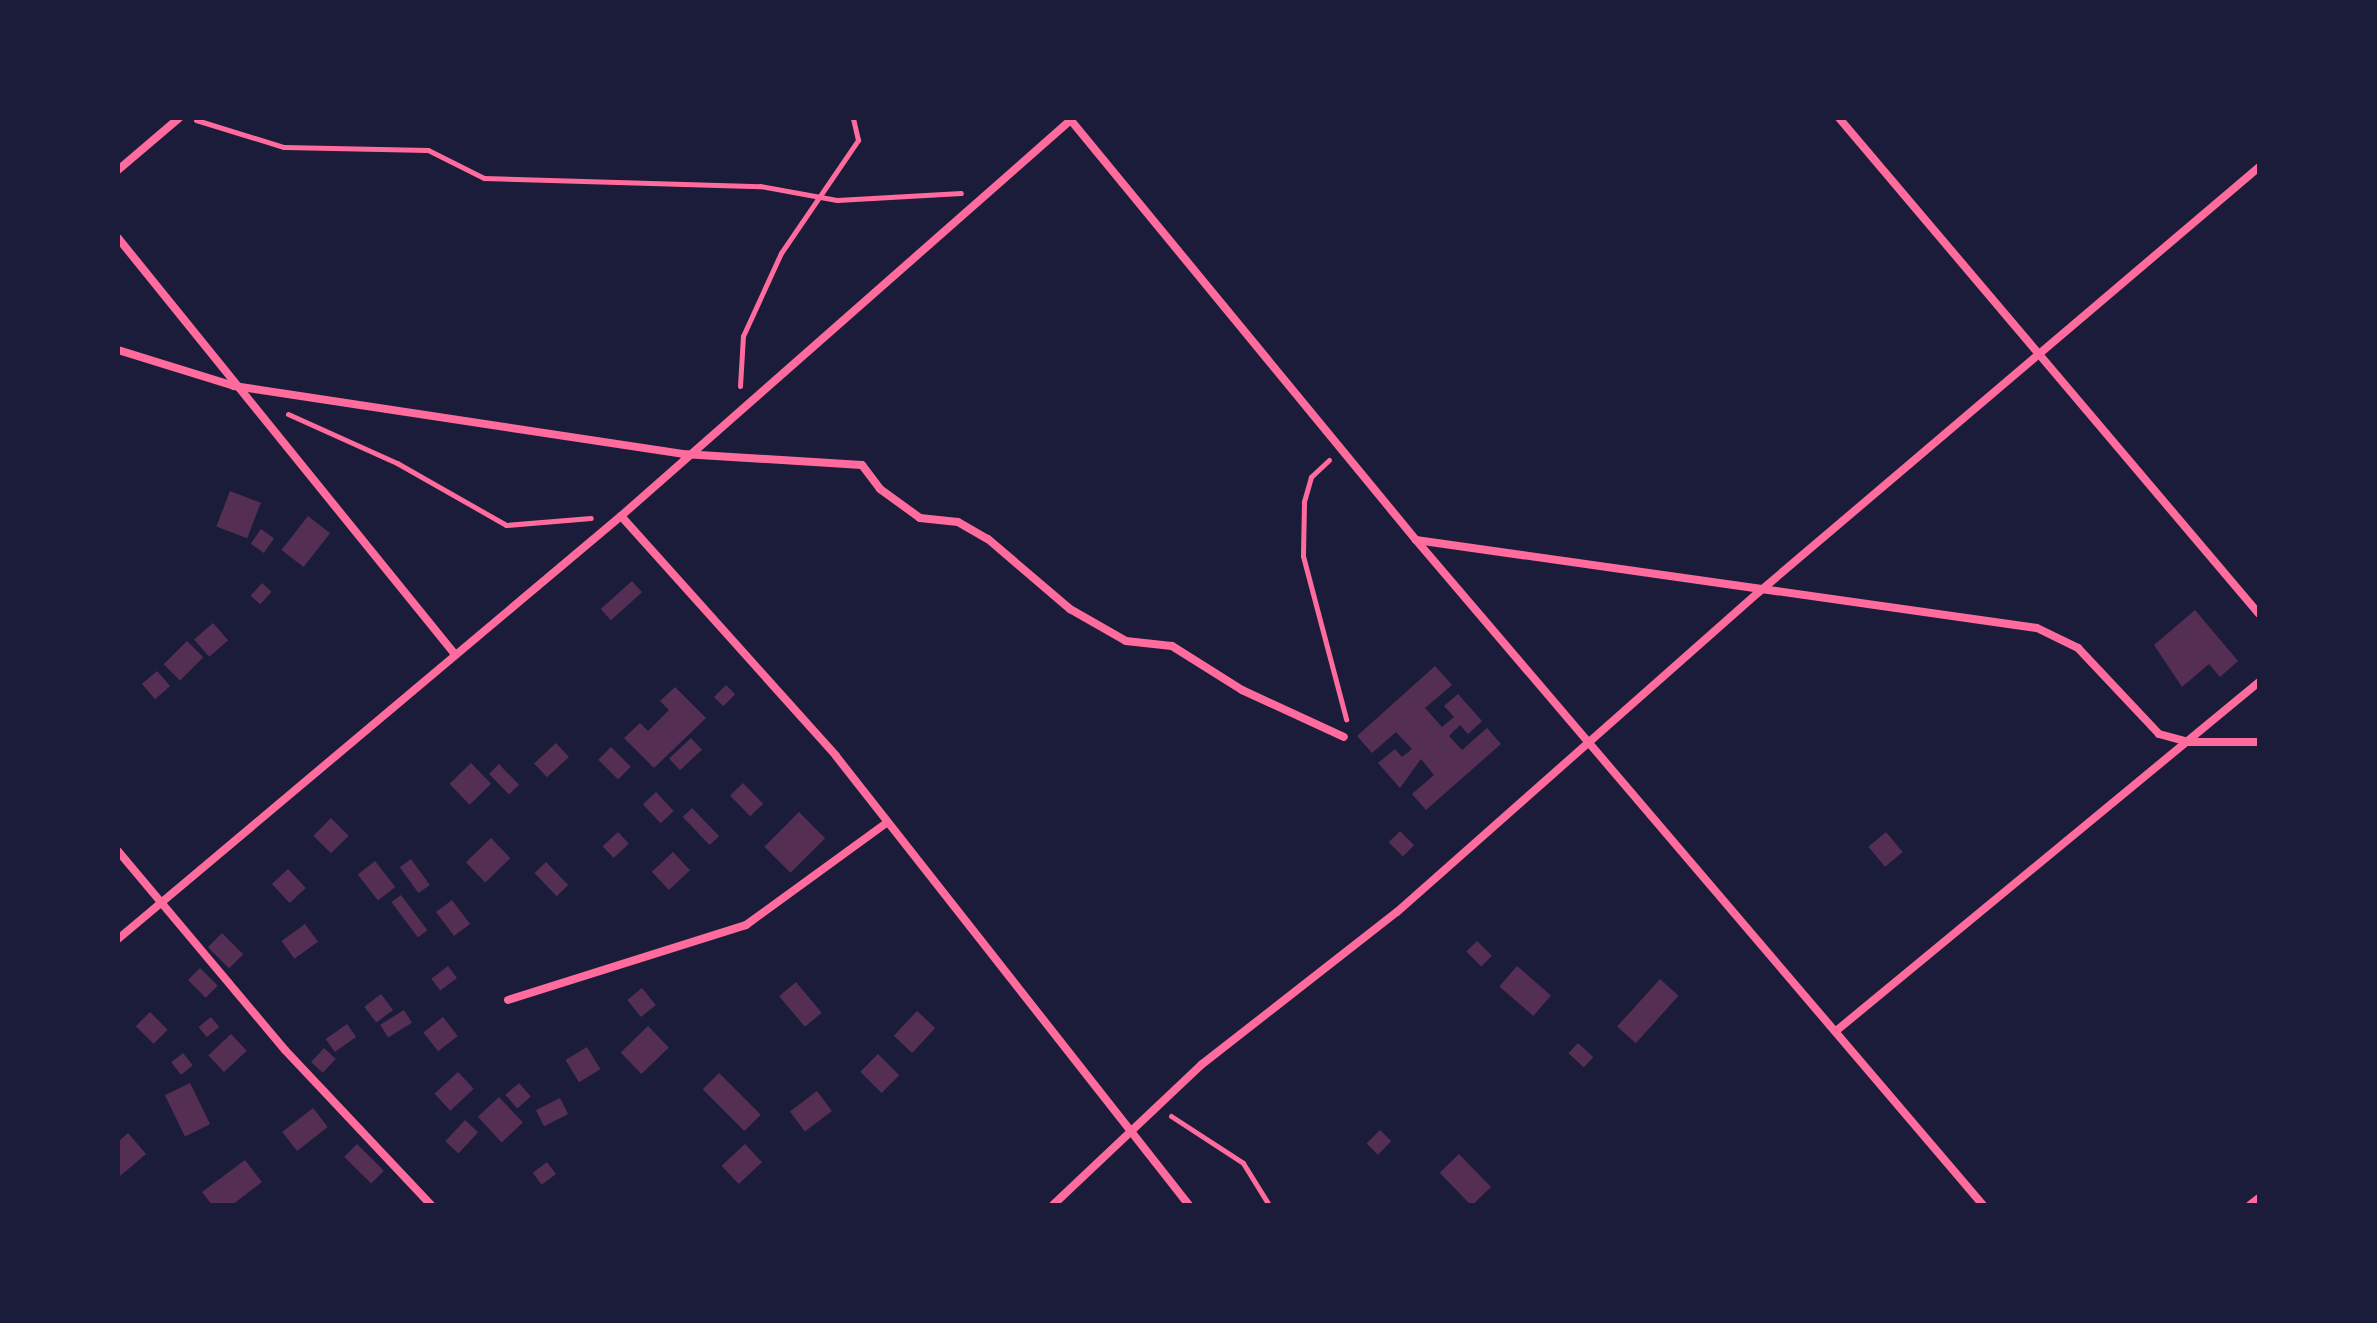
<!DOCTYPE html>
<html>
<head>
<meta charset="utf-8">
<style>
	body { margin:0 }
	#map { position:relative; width:2377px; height:1323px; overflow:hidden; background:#1b1b3a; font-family:Karla,sans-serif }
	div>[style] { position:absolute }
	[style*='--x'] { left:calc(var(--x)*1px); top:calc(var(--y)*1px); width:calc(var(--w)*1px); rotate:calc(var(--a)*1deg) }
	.building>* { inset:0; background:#542f53; transform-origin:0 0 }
	.path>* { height:5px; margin:-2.5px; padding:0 2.5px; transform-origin:2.5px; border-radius:2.5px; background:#ff6b9d }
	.minor>* { height:8px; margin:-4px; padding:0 4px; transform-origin:4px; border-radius:4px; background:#ff6b9d }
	span { translate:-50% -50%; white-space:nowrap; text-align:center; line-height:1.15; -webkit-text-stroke:8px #1b1b3a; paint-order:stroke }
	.frame { position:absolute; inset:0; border:120px solid #1b1b3a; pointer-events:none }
</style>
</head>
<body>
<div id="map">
	<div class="building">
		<i style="left:230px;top:491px;width:33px;height:38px;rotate:21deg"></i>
		<i style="left:308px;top:516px;width:28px;height:43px;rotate:38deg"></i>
		<i style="left:261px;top:529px;width:16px;height:18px;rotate:35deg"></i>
		<i style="left:632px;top:581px;width:15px;height:42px;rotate:48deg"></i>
		<i style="left:262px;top:583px;width:13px;height:17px;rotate:42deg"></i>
		<i style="clip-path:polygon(2195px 610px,2238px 661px,2220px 677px,2209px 664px,2182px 687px,2154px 645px)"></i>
		<i style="left:213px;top:623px;width:23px;height:25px;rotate:49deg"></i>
		<i style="left:187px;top:641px;width:23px;height:33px;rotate:45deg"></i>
		<i style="clip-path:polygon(1435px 666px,1452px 685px,1425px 708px,1442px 727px,1454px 717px,1444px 706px,1458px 694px,1482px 721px,1468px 734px,1460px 725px,1449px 736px,1462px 750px,1487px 728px,1501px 744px,1426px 810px,1412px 794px,1434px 775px,1421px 759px,1400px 788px,1378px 763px,1395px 749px,1402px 757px,1412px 749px,1396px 732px,1372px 753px,1357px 736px)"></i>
		<i style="left:157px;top:671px;width:20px;height:20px;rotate:49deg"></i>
		<i style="left:726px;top:685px;width:13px;height:17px;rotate:45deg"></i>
		<i style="clip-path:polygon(675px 687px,706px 718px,654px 768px,624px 738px,640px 723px,648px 731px,669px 710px,660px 701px)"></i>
		<i style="left:691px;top:738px;width:16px;height:30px;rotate:47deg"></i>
		<i style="left:556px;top:743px;width:19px;height:30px;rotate:47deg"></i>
		<i style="left:611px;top:747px;width:28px;height:18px;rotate:45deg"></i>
		<i style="left:471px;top:763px;width:29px;height:30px;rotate:46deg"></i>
		<i style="left:499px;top:764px;width:29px;height:14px;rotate:46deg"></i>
		<i style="left:743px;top:783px;width:29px;height:18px;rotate:46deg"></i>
		<i style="left:656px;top:792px;width:26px;height:18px;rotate:47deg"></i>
		<i style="left:692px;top:808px;width:39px;height:13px;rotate:46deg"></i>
		<i style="left:799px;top:812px;width:37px;height:49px;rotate:45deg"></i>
		<i style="left:331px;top:818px;width:25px;height:25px;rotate:45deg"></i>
		<i style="left:1400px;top:831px;width:20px;height:16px;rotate:45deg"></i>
		<i style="left:618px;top:832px;width:16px;height:21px;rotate:47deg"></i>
		<i style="left:1886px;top:832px;width:26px;height:23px;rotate:50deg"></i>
		<i style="left:491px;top:838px;width:28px;height:35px;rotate:46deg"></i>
		<i style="left:673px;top:852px;width:25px;height:29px;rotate:47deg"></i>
		<i style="left:411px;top:859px;width:32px;height:14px;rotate:54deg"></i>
		<i style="left:375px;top:861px;width:33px;height:22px;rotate:52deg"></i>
		<i style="left:546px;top:862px;width:32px;height:16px;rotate:46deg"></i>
		<i style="left:288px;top:869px;width:26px;height:22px;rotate:47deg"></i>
		<i style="left:401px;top:895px;width:44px;height:12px;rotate:53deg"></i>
		<i style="left:452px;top:900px;width:30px;height:20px;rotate:53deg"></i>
		<i style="left:305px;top:924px;width:22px;height:29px;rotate:54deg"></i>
		<i style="left:222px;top:933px;width:30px;height:20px;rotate:45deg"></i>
		<i style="left:1477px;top:941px;width:21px;height:15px;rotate:45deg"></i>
		<i style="left:448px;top:966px;width:15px;height:21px;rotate:53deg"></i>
		<i style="left:1517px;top:966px;width:45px;height:27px;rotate:41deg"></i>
		<i style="left:200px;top:968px;width:25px;height:17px;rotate:45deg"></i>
		<i style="left:1660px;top:979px;width:25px;height:64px;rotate:42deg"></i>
		<i style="left:796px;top:982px;width:40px;height:22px;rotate:50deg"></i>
		<i style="left:642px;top:988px;width:22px;height:19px;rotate:51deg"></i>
		<i style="left:381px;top:994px;width:20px;height:21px;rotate:53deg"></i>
		<i style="left:404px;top:1010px;width:15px;height:28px;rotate:58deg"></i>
		<i style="left:917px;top:1011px;width:25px;height:34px;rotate:43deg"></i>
		<i style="left:150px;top:1012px;width:25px;height:20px;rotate:45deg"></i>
		<i style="left:211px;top:1017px;width:13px;height:16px;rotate:51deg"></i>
		<i style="left:443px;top:1017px;width:24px;height:25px;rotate:52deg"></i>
		<i style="left:347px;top:1024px;width:16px;height:26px;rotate:55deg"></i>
		<i style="left:648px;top:1026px;width:30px;height:38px;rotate:46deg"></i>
		<i style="left:231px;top:1034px;width:23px;height:31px;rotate:47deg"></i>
		<i style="left:1578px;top:1043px;width:21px;height:14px;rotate:43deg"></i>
		<i style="left:587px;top:1047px;width:26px;height:25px;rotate:59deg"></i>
		<i style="left:324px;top:1048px;width:16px;height:19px;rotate:43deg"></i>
		<i style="left:183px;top:1053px;width:16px;height:15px;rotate:52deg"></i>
		<i style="left:878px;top:1054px;width:30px;height:25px;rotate:45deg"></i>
		<i style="left:458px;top:1072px;width:23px;height:32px;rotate:47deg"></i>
		<i style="left:719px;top:1073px;width:59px;height:23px;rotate:45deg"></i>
		<i style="left:190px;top:1083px;width:46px;height:28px;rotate:64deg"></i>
		<i style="left:519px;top:1083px;width:18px;height:18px;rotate:49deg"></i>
		<i style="left:817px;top:1091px;width:25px;height:34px;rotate:53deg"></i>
		<i style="left:499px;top:1097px;width:35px;height:29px;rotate:47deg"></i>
		<i style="left:560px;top:1098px;width:18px;height:27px;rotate:63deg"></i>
		<i style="left:313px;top:1108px;width:24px;height:39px;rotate:52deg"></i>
		<i style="left:465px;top:1120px;width:18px;height:29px;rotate:43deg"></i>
		<i style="left:1380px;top:1130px;width:16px;height:19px;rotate:45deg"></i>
		<i style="clip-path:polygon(128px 1133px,146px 1154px,120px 1176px,118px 1142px)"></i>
		<i style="left:357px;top:1144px;width:38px;height:18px;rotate:45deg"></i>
		<i style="left:745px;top:1144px;width:25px;height:32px;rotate:47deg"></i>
		<i style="left:1459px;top:1154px;width:46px;height:27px;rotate:46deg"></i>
		<i style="clip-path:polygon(245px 1160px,262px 1182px,232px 1205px,212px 1205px,202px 1192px)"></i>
		<i style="left:547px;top:1162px;width:15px;height:18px;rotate:53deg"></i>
	</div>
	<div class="path">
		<i style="--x:196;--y:120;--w:92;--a:17.1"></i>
		<i style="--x:284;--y:147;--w:144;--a:1.2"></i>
		<i style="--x:428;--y:150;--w:63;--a:26.6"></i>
		<i style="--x:484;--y:178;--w:276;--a:1.7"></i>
		<i style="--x:760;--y:186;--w:78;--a:10.3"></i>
		<i style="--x:837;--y:200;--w:124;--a:-3.2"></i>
		<i style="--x:740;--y:386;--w:50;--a:-86.6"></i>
		<i style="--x:743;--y:336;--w:91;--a:-65.4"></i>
		<i style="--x:781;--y:253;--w:137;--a:-55.7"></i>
		<i style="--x:858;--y:140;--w:23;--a:-103"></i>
		<i style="--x:288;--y:414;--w:120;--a:24.2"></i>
		<i style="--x:397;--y:463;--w:125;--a:29.6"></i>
		<i style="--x:506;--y:525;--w:85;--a:-4.7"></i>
		<i style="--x:1329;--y:460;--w:25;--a:137"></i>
		<i style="--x:1311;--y:477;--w:26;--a:106"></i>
		<i style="--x:1304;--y:502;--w:54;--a:91.1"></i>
		<i style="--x:1303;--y:556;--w:169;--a:75.2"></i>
		<i style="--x:1171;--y:1116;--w:86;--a:33.1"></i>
		<i style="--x:1243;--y:1163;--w:49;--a:58.2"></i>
	</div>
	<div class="minor">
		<i style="--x:1069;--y:118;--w:546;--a:50.57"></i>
		<i style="--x:1416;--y:540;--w:874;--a:49.55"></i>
		<i style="--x:1839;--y:118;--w:650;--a:49.74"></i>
		<i style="--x:118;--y:170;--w:80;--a:-40.4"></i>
		<i style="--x:118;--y:238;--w:533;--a:51.02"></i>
		<i style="--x:118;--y:350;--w:121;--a:17.2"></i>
		<i style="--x:234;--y:386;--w:454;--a:8.6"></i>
		<i style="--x:683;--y:454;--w:179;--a:3.5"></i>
		<i style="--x:862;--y:465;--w:30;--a:53"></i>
		<i style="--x:880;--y:489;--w:49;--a:35.9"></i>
		<i style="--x:920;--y:518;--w:38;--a:6"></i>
		<i style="--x:958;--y:522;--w:34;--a:30"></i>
		<i style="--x:988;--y:539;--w:108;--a:40.5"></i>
		<i style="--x:1070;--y:609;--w:64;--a:29.7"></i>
		<i style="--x:1126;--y:641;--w:46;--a:6.2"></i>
		<i style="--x:1172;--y:646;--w:83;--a:32.2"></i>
		<i style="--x:1242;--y:690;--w:112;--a:24.7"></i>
		<i style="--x:621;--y:516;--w:322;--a:48.1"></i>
		<i style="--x:836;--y:756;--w:571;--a:51.83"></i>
		<i style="--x:1416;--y:540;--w:627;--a:8.07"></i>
		<i style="--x:2037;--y:628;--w:46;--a:26"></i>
		<i style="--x:2078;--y:648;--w:118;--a:46.7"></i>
		<i style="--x:2159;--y:734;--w:30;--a:15"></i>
		<i style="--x:2188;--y:742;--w:71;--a:0"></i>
		<i style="--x:118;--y:851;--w:260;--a:50"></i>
		<i style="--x:285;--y:1050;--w:213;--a:46.7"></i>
		<i style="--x:118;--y:939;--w:657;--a:-40.06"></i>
		<i style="--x:621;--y:516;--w:601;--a:-41.36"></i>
		<i style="--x:508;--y:1000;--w:250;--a:-17.5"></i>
		<i style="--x:746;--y:925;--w:175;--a:-36"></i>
		<i style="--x:1836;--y:1031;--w:548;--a:-39.52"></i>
		<i style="--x:1053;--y:1205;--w:204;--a:-43.4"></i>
		<i style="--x:1201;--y:1065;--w:249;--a:-38"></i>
		<i style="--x:1397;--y:912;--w:483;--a:-41.5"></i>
		<i style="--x:1759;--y:592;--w:656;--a:-40.36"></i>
		<i style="--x:2250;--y:1205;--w:11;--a:-38"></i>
	</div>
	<div class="frame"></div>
</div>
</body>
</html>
